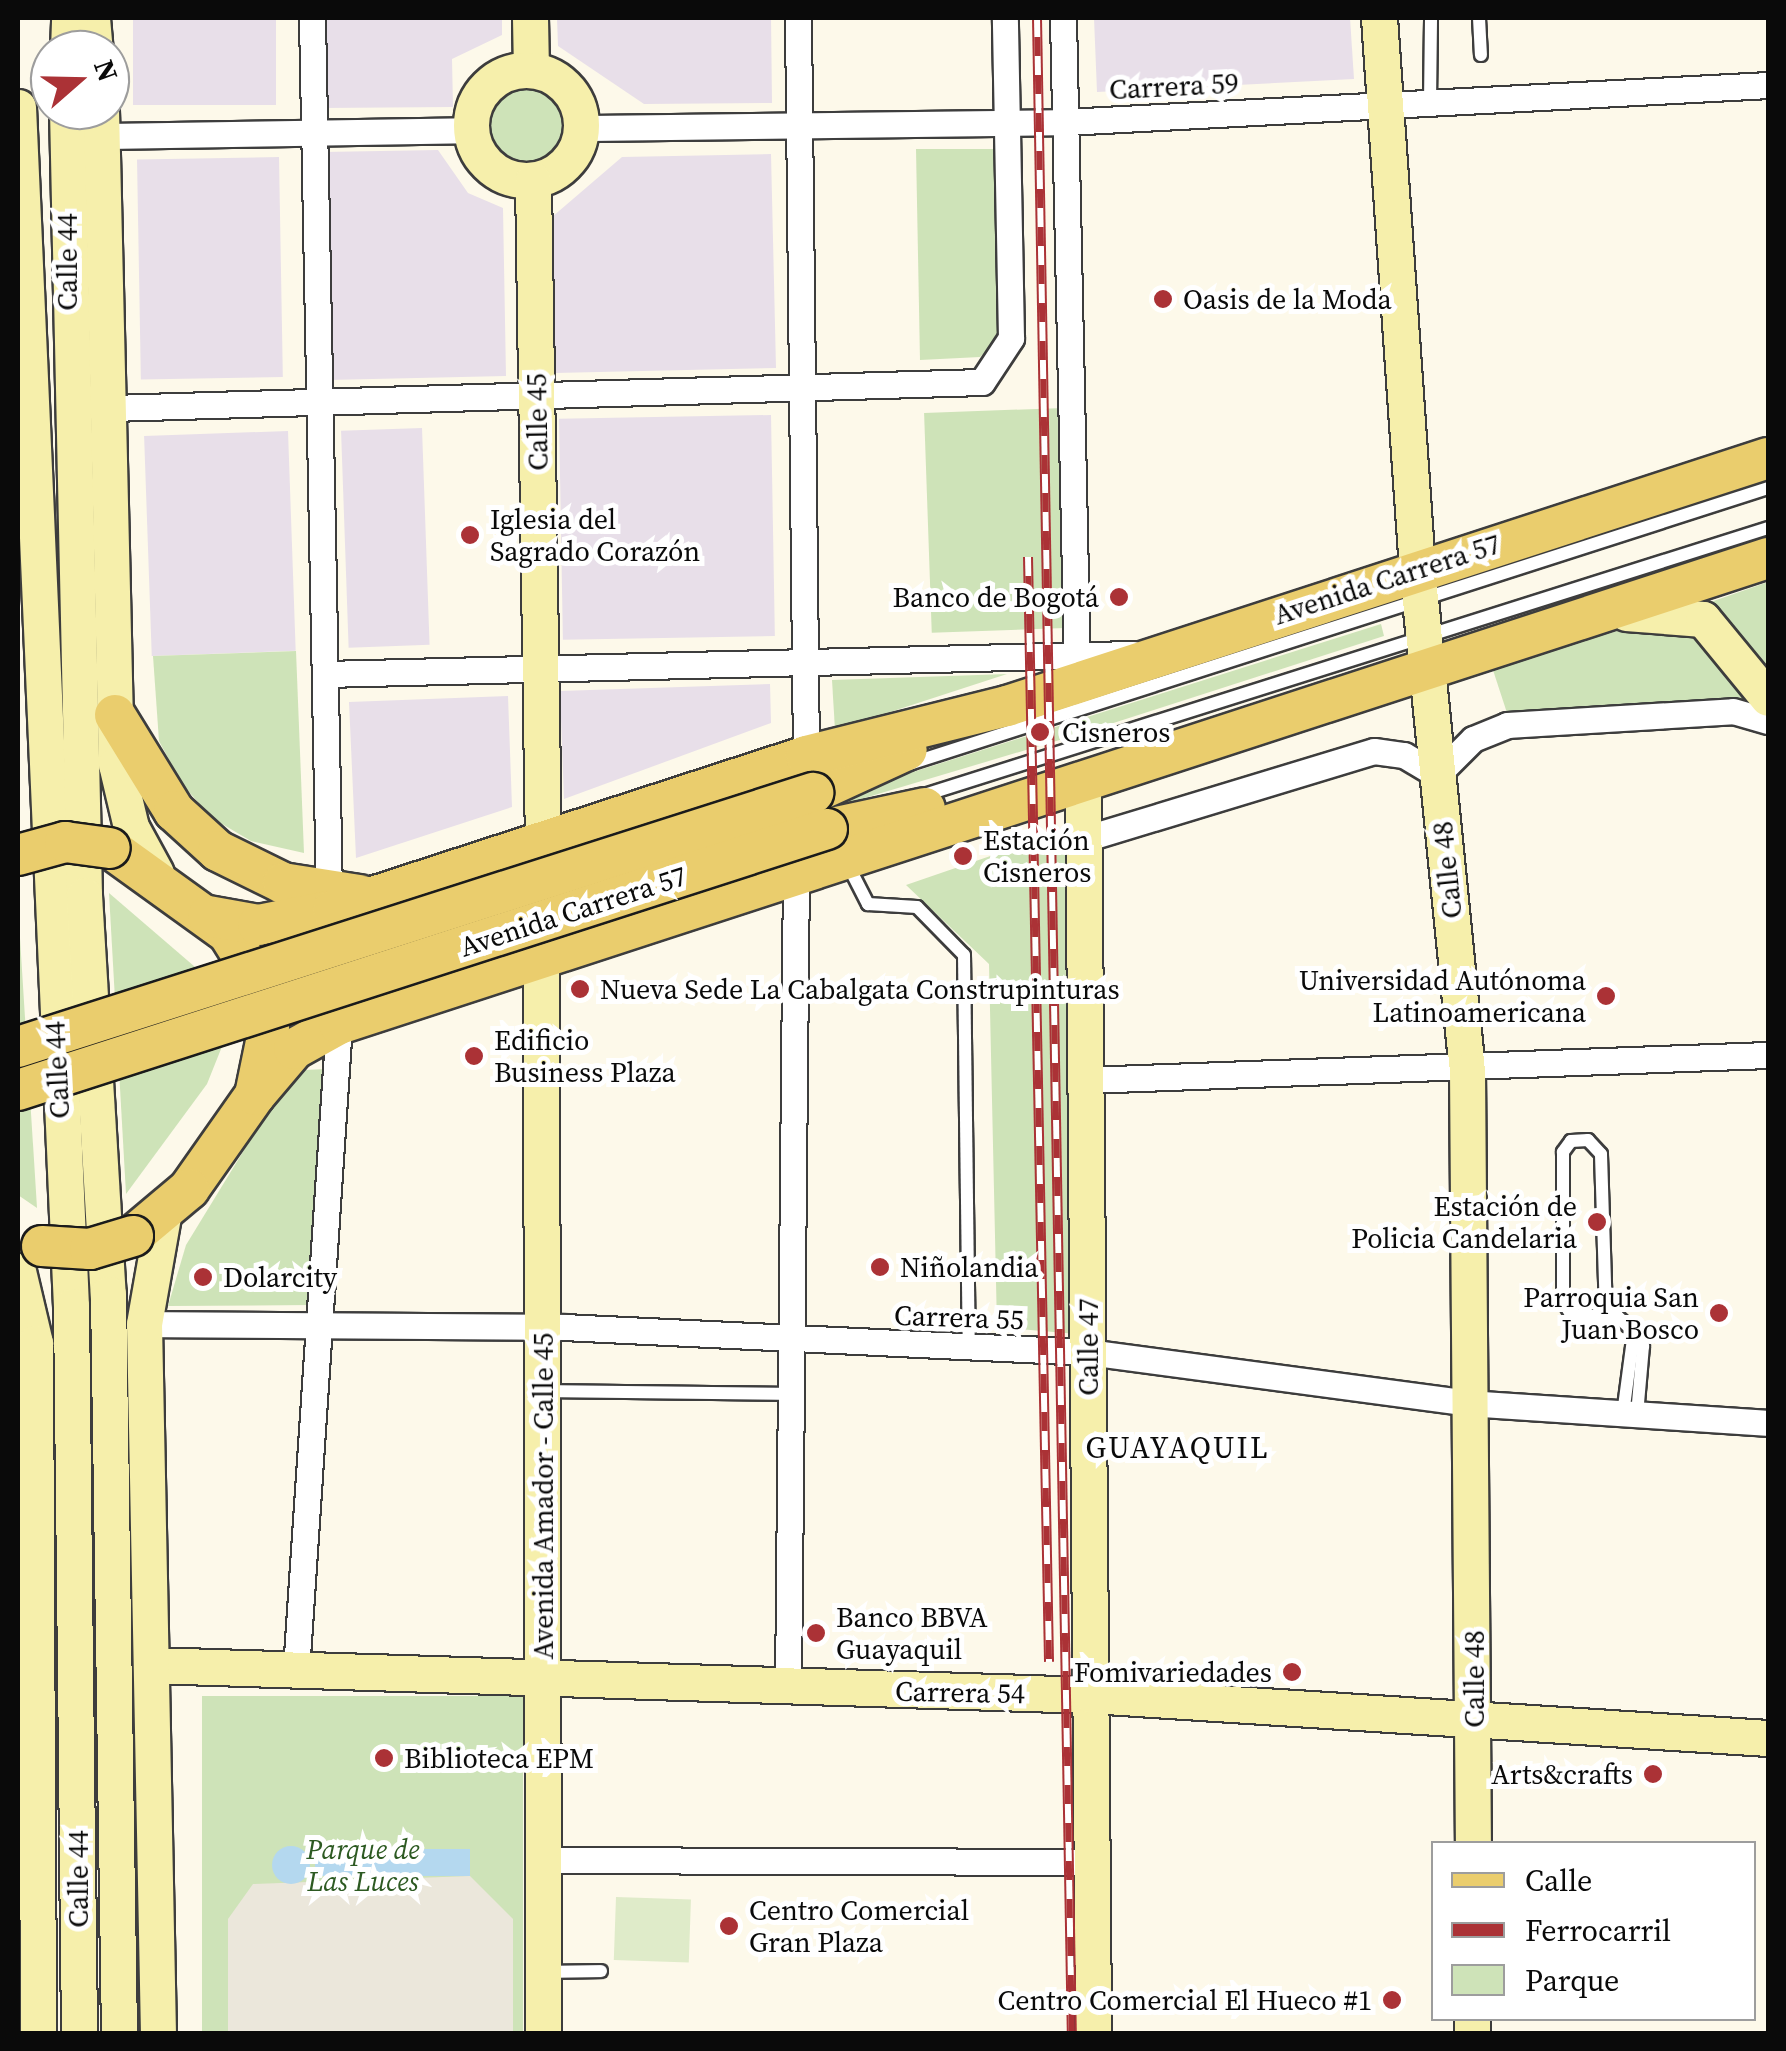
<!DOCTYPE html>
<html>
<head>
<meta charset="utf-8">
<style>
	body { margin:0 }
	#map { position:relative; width:1786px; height:2051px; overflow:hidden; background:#fdf9ea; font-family:"Source Serif 4",serif }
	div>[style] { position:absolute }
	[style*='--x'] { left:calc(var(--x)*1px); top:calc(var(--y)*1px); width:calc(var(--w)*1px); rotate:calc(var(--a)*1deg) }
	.industrial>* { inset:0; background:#e8dfe9; transform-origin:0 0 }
	.green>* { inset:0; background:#cee3b8; transform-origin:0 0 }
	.round { border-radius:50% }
	.pitch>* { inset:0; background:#dfebc9; transform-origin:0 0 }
	.plaza>* { inset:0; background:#ebe7db }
	.water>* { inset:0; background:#b4d8ef; transform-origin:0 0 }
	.roads { filter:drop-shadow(2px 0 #3d3d3d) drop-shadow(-2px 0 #3d3d3d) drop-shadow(0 2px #3d3d3d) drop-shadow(0 -2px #3d3d3d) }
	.lane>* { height:12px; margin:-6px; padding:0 6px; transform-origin:6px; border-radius:6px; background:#fff }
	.street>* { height:25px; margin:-12.5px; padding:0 12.5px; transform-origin:12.5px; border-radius:12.5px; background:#fff }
	.secondary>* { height:35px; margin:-17.5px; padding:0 17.5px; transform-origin:17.5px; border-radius:17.5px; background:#f6efab }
	.secondary>.ring { margin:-17.5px; padding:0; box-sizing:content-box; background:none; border:35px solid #f6efab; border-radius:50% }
	.primary>* { height:40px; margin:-20px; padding:0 20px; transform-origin:20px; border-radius:20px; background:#eacd6d }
	.rail>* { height:10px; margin-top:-5px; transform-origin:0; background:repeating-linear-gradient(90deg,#fff 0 19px,#ab3236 0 38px); box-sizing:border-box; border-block:2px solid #ab3236 }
	.bridges { filter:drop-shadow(2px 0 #1b1b1b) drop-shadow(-2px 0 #1b1b1b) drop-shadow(0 2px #1b1b1b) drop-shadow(0 -2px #1b1b1b) }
	.primary-bridge>* { height:40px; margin:-20px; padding:0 20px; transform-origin:20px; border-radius:20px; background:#eacd6d }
	.dots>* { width:28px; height:28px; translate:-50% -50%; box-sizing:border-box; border:5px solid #fff; border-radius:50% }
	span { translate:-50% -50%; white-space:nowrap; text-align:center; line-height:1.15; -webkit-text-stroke:10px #fff; paint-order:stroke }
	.street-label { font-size:28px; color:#0a0a0a }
	.poi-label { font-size:28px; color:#0a0a0a }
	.left { translate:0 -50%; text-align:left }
	.right { translate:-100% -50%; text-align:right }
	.park-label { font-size:28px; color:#2d5a22; font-style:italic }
	.neighbourhood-label { font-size:30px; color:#0a0a0a; letter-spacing:2.5px }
	.frame { position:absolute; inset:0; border:20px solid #0a0a0a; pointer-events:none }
	.legend { position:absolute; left:1431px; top:1841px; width:325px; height:180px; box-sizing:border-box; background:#fff; border:2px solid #9d9d9d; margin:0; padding:12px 18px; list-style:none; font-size:30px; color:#0a0a0a }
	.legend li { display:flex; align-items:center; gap:20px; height:50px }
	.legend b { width:50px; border:2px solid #9d9d9d }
	.north { position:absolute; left:30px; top:30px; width:100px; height:100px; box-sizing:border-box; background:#fff; border:2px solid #9d9d9d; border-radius:50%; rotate:70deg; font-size:28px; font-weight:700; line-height:40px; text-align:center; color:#0a0a0a }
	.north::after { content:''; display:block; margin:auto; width:35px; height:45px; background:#ab3236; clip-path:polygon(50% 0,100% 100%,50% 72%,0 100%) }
</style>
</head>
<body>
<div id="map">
	<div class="industrial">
		<i style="left:133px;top:18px;width:143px;height:87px"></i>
		<i style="clip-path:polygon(322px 18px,502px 18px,502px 35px,452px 59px,453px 107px,323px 108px)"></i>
		<i style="clip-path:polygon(557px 18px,771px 18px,772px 103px,644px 104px,558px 46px)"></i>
		<i style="clip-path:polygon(1094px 18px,1350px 18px,1354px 79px,1097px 92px)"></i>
		<i style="clip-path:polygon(438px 150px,468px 193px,503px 208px,506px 376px,328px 380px,323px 152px)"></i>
		<i style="clip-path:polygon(771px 154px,776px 368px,555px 373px,552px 217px,622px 157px)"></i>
		<i style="left:279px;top:157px;width:220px;height:142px;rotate:89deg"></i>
		<i style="left:771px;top:415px;width:221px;height:212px;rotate:89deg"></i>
		<i style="left:422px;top:428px;width:217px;height:81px;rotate:88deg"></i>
		<i style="left:288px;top:431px;width:220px;height:144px;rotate:88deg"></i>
		<i style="clip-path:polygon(770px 684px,771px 723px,564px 799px,560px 691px)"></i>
		<i style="clip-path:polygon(508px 696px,512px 807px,356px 858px,349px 702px)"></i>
	</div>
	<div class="green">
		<i class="round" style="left:483px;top:83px;width:84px;height:84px"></i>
		<i style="clip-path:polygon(916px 149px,995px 149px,1000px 338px,980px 357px,920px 360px)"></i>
		<i style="left:1064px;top:408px;width:220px;height:140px;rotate:88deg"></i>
		<i style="clip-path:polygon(1768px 582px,1768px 675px,1702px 605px)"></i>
		<i style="clip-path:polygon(1381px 624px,1384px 636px,1073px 736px,306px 964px)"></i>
		<i style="clip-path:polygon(1641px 624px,1687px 627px,1750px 700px,1508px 716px,1492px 667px)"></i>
		<i style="clip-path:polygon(296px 651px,304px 853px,251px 841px,212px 818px,182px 784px,159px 741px,153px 656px)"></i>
		<i style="clip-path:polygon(1007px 674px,835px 730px,832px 680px)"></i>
		<i style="clip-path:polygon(1072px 828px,1077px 1334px,997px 1327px,989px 964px,906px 885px)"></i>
		<i style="clip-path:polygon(109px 893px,216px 985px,227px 1034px,207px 1084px,126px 1194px)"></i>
		<i style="clip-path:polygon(18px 906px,37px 1208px,18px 1195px)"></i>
		<i style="clip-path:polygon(326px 1069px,311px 1305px,168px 1306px,186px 1245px,266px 1114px,305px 1070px)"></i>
		<i style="left:202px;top:1696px;width:321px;height:337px"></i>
	</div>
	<div class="pitch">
		<i style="left:616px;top:1897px;width:75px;height:63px;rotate:2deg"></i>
	</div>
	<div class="plaza">
		<i style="clip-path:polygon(470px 1876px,513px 1919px,513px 2033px,228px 2033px,228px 1919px,253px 1884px)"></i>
	</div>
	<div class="water">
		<i class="round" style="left:272px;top:1846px;width:38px;height:38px"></i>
		<i style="left:470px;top:1849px;width:27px;height:155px;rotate:90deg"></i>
	</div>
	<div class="roads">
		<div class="lane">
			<i style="--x:1479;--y:18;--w:37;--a:87"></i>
			<i style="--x:1430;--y:102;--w:84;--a:-89.3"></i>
			<i style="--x:909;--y:764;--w:902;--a:-17.81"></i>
			<i style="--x:918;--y:797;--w:892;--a:-17.56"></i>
			<i style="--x:848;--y:865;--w:44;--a:62.9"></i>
			<i style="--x:868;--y:904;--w:49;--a:3.5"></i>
			<i style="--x:917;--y:907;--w:67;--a:45.6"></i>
			<i style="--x:964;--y:955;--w:392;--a:89.3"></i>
			<i style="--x:1606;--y:1314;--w:160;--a:-91.8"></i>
			<i style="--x:1601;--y:1154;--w:19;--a:-133"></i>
			<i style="--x:1588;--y:1140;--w:17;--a:177"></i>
			<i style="--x:1571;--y:1141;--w:14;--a:126"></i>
			<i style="--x:1563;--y:1152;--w:149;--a:90"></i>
			<i style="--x:1563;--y:1301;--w:17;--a:59"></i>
			<i style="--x:1572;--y:1316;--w:45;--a:0"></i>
			<i style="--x:1617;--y:1316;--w:23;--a:43"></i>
			<i style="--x:1634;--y:1332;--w:17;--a:57"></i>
			<i style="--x:1643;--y:1346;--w:68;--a:95"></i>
			<i style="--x:545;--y:1391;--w:247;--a:0.7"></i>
			<i style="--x:1623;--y:1414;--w:83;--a:-82.4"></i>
			<i style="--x:546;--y:1972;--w:55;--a:-1"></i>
		</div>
		<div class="street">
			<i style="--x:312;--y:18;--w:874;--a:88.89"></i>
			<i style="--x:798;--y:18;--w:738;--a:89.38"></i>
			<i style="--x:1063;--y:18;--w:654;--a:88.77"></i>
			<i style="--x:581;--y:128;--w:484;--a:-0.7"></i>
			<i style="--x:1065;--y:122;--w:704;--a:-3.01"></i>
			<i style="--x:103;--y:136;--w:367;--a:-0.9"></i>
			<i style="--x:111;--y:408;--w:871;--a:-1.71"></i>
			<i style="--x:982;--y:382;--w:53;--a:-56.6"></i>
			<i style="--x:1011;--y:338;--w:320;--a:-91.1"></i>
			<i style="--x:325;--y:674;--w:809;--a:-1.42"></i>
			<i style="--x:1084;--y:839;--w:303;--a:-16.9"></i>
			<i style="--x:1374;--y:751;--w:30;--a:8"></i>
			<i style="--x:1404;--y:755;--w:39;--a:31"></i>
			<i style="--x:1437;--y:775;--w:51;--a:-45"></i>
			<i style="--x:1473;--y:739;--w:37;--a:-22"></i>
			<i style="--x:1507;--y:725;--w:226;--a:-3.5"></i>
			<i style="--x:1733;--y:711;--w:36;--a:16"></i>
			<i style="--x:1086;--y:1080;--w:682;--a:-2.1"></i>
			<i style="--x:144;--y:1324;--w:419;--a:0.4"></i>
			<i style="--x:563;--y:1327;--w:526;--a:2.73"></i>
			<i style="--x:1088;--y:1352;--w:383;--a:7.6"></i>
			<i style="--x:1468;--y:1403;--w:301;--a:3.8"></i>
			<i style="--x:296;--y:1671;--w:648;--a:-86.2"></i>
			<i style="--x:788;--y:1688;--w:814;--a:-89.44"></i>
			<i style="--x:543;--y:1860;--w:548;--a:0.21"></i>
		</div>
		<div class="secondary">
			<i style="--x:92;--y:18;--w:32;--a:85"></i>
			<i style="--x:530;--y:18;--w:51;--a:88.9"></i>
			<i style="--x:1379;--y:18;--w:552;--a:86.05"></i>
			<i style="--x:1417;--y:569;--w:504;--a:84.31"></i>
			<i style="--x:1467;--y:1071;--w:773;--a:89.56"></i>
			<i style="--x:68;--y:50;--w:32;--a:-88"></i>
			<i class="ring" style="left:471px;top:70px;width:75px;height:75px"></i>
			<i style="--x:18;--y:107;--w:1200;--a:87.47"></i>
			<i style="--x:71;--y:1306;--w:728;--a:89.37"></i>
			<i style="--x:67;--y:110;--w:785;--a:88.76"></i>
			<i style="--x:84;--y:895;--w:400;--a:86.6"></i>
			<i style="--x:108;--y:1294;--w:740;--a:89.15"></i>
			<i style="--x:101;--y:110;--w:654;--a:88.69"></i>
			<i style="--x:116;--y:764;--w:65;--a:76.6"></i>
			<i style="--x:131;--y:827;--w:52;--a:61.5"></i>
			<i style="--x:533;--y:180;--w:665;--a:89.14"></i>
			<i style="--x:1626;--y:613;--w:77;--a:4.5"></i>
			<i style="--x:1703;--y:619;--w:102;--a:50.6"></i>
			<i style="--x:1083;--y:780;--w:1254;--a:89.54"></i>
			<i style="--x:541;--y:958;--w:1076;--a:89.89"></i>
			<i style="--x:18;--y:1271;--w:74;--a:76.7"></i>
			<i style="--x:35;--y:1343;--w:691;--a:89.75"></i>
			<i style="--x:151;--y:1665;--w:939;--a:1.83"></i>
			<i style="--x:1090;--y:1695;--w:679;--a:3.63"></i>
			<i style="--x:158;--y:2034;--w:710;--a:-91.13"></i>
			<i style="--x:144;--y:1324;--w:110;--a:-80"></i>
			<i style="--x:1472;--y:2034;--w:16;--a:-90"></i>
		</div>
		<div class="primary">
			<i style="--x:115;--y:715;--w:113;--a:58.4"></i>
			<i style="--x:174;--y:811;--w:59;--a:42.3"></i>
			<i style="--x:218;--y:851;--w:72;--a:26.2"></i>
			<i style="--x:283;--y:883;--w:78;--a:8.9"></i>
			<i style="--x:813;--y:793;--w:103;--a:-24.6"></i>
			<i style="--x:827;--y:829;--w:100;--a:-12.1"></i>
			<i style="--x:110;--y:848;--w:145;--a:35.8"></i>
			<i style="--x:228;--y:933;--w:57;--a:58"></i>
			<i style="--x:258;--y:981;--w:47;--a:76.6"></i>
			<i style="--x:269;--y:1027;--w:69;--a:101.6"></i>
			<i style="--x:255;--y:1095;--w:115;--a:125.1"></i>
			<i style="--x:189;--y:1189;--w:73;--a:140"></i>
			<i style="--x:208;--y:916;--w:51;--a:10.2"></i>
			<i style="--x:258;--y:925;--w:76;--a:-11.3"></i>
			<i style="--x:333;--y:910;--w:497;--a:-18"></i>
			<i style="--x:806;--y:756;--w:207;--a:-14"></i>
			<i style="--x:1007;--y:706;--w:800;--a:-18.05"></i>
			<i style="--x:255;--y:1095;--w:60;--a:-49.7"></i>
			<i style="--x:294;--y:1049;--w:51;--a:-29.1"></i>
			<i style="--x:339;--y:1024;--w:1503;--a:-18.06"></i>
		</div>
	</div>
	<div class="rail">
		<i style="--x:1037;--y:18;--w:2016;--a:89.01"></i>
		<i style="--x:1028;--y:557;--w:1105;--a:88.91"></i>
	</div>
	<div class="bridges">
		<div class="primary-bridge">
			<i style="--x:18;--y:855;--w:49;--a:-15.5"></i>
			<i style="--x:65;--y:842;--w:45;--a:7.6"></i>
			<i style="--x:18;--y:1047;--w:835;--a:-17.72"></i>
			<i style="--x:18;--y:1090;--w:850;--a:-17.88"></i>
			<i style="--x:42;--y:1246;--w:48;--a:3.6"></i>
			<i style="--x:90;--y:1249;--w:45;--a:-16.8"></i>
		</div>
	</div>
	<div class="dots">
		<i style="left:1163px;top:299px;background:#ab3236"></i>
		<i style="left:470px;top:535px;background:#ab3236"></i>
		<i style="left:1119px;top:597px;background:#ab3236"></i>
		<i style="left:1040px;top:732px;background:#ab3236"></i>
		<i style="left:963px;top:856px;background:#ab3236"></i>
		<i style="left:580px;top:989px;background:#ab3236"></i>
		<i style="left:1606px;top:996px;background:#ab3236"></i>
		<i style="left:474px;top:1056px;background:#ab3236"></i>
		<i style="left:1597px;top:1222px;background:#ab3236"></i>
		<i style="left:880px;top:1267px;background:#ab3236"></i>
		<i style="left:203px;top:1277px;background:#ab3236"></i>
		<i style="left:1719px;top:1313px;background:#ab3236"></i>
		<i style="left:816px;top:1633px;background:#ab3236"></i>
		<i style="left:1292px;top:1672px;background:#ab3236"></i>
		<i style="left:384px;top:1758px;background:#ab3236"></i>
		<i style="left:1653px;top:1774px;background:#ab3236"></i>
		<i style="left:729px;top:1926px;background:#ab3236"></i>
		<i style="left:1392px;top:2000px;background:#ab3236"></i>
	</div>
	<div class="street-label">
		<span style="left:1174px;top:86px;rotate:-3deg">Carrera 59</span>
		<span style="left:67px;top:262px;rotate:-90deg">Calle 44</span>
		<span style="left:537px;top:422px;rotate:-91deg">Calle 45</span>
		<span style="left:1387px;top:579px;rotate:-18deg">Avenida Carrera 57</span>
		<span style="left:1447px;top:870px;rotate:-96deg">Calle 48</span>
		<span style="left:573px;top:911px;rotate:-18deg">Avenida Carrera 57</span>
		<span style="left:57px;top:1070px;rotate:-93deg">Calle 44</span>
		<span style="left:959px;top:1317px;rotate:2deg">Carrera 55</span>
		<span style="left:1088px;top:1347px;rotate:-90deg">Calle 47</span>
		<span style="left:543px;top:1496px;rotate:-90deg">Avenida Amador - Calle 45</span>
		<span style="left:1474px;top:1679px;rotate:-90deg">Calle 48</span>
		<span style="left:960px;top:1692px;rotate:1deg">Carrera 54</span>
		<span style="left:78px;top:1879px;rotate:-90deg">Calle 44</span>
	</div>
	<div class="poi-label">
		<span class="left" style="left:1183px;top:299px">Oasis de la Moda</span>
		<span class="left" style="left:490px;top:535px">Iglesia del<br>Sagrado Corazón</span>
		<span class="right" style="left:1099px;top:597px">Banco de Bogotá</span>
		<span class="left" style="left:1062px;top:732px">Cisneros</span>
		<span class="left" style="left:983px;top:856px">Estación<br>Cisneros</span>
		<span class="right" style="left:1586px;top:996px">Universidad Autónoma<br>Latinoamericana</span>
		<span class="left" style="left:600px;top:989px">Nueva Sede La Cabalgata Construpinturas</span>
		<span class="left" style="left:494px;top:1056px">Edificio<br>Business Plaza</span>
		<span class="right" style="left:1577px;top:1222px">Estación de<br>Policia Candelaria</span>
		<span class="left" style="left:900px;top:1267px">Niñolandia</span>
		<span class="left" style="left:223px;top:1277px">Dolarcity</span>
		<span class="right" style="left:1699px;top:1313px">Parroquia San<br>Juan Bosco</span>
		<span class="left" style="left:836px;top:1633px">Banco BBVA<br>Guayaquil</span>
		<span class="right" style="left:1272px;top:1672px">Fomivariedades</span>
		<span class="left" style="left:404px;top:1758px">Biblioteca EPM</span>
		<span class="right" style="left:1633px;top:1774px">Arts&amp;crafts</span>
		<span class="left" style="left:749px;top:1926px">Centro Comercial<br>Gran Plaza</span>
		<span class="right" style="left:1372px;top:2000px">Centro Comercial El Hueco #1</span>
	</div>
	<div class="park-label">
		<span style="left:363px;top:1865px">Parque de<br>Las Luces</span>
	</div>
	<div class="neighbourhood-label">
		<span style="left:1178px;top:1448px">GUAYAQUIL</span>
	</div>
	<div class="frame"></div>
	<ul class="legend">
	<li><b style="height:12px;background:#eacd6d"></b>Calle</li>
	<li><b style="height:12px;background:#ab3236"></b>Ferrocarril</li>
	<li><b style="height:28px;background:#cee3b8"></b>Parque</li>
	</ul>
	<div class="north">N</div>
</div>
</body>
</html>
